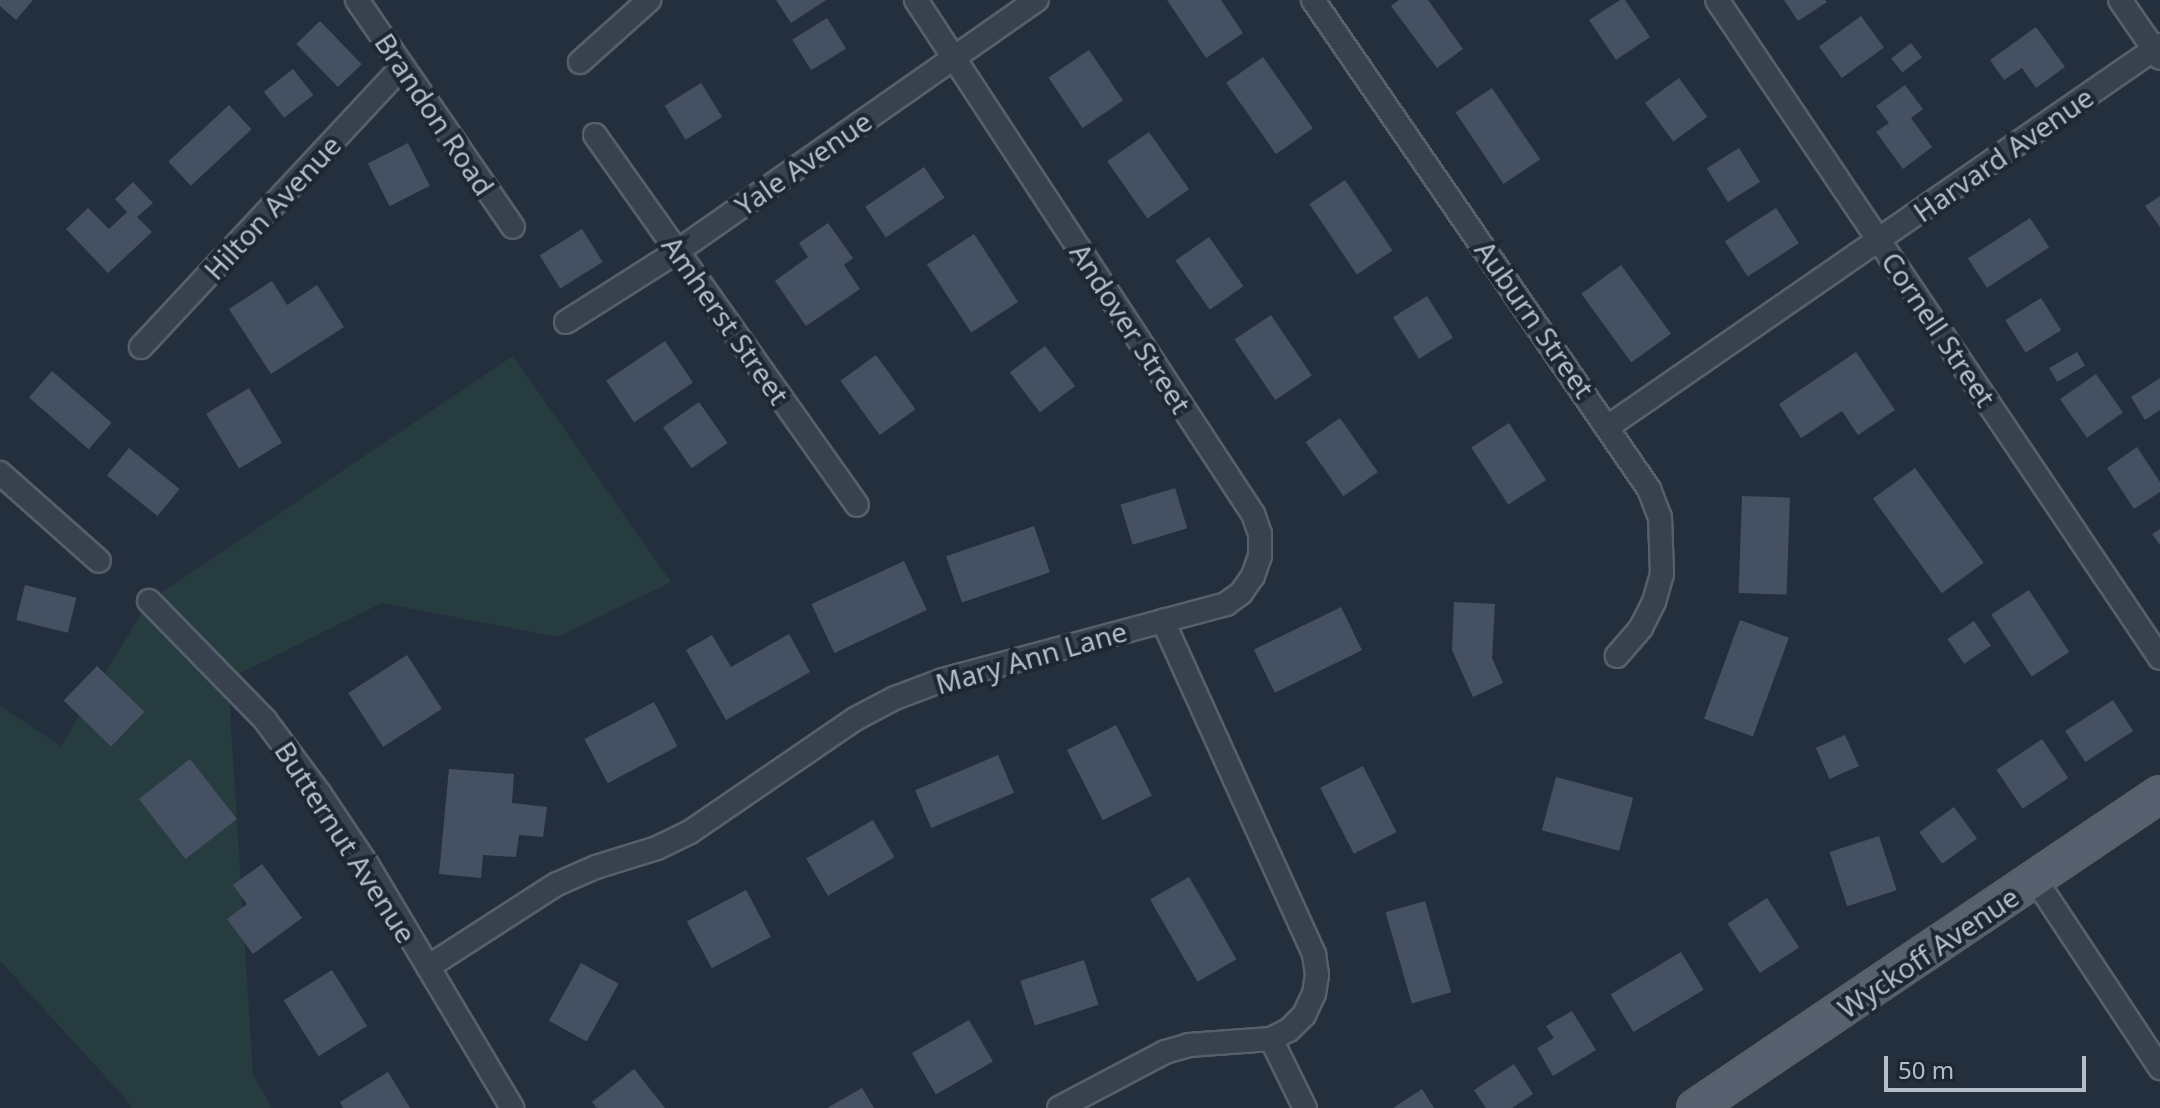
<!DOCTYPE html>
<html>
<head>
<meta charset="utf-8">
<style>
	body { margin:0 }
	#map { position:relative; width:2160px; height:1108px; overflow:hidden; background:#242f3e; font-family:"Noto Sans",sans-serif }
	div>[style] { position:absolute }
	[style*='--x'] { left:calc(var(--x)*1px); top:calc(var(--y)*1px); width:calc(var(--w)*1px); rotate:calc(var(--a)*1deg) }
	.green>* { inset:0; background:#263c3f }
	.building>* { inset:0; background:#455162; transform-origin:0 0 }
	.roads { filter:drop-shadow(2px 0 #565f6c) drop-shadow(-2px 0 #565f6c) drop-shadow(0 2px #565f6c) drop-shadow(0 -2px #565f6c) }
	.street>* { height:22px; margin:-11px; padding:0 11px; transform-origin:11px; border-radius:11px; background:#38414e }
	.primary>* { height:34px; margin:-17px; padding:0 17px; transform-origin:17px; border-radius:17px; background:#56606e }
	span { translate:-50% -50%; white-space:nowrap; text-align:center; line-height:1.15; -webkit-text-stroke:8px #1d2633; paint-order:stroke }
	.street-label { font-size:28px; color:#b4bcc9 }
	.scale { position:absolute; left:1884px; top:1056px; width:202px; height:36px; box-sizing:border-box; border:4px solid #b4bcc9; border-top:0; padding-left:10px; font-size:24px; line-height:28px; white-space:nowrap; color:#b4bcc9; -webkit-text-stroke:6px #1d2633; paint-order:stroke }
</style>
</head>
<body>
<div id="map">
	<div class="green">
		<i style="clip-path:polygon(513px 356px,671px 582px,558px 637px,382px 603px,228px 679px,253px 1075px,272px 1108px,131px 1108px,126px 1099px,0 961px,0 706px,61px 746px,149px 601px)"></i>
	</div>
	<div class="building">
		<i style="clip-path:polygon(0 0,33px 0,16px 20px,0 6px)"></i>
		<i style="clip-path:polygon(776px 0,826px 0,791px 23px)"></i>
		<i style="clip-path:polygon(1167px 0,1221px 0,1243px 33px,1206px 58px)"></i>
		<i style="clip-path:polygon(1399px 0,1428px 0,1463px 49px,1437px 68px,1391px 6px)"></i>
		<i style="clip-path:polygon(1620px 0,1625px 0,1650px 37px,1616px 60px,1589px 20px)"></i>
		<i style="clip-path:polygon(1784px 0,1825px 0,1827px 2px,1798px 21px)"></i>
		<i style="left:1861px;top:16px;width:39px;height:52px;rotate:54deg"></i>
		<i style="left:827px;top:18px;width:36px;height:41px;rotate:58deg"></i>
		<i style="left:320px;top:21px;width:60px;height:33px;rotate:46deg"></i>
		<i style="clip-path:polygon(2036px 27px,2065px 67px,2036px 88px,2022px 68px,2004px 80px,1990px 60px)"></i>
		<i style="left:1911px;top:43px;width:18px;height:25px;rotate:52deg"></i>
		<i style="left:1089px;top:50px;width:61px;height:49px;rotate:56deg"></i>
		<i style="left:1263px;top:57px;width:87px;height:45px;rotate:55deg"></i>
		<i style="left:293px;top:69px;width:33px;height:37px;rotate:52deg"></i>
		<i style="left:1679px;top:78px;width:48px;height:42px;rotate:54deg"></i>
		<i style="left:701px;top:83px;width:40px;height:43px;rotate:58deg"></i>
		<i style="clip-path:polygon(1905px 85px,1923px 109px,1911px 118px,1932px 147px,1903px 169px,1876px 132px,1889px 123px,1876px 106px)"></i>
		<i style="left:1492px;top:88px;width:86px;height:44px;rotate:56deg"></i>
		<i style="left:229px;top:105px;width:33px;height:83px;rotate:47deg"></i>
		<i style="left:1149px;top:132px;width:70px;height:51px;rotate:55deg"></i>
		<i style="left:408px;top:143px;width:48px;height:45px;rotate:63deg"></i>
		<i style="left:1739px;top:148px;width:40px;height:38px;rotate:58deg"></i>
		<i style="left:924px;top:167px;width:37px;height:71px;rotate:56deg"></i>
		<i style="left:1345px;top:180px;width:85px;height:43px;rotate:56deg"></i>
		<i style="clip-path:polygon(133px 182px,153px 203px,137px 217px,152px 232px,108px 273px,66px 229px,88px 208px,109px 229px,127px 212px,115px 199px)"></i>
		<i style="clip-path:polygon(2160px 196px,2160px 227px,2145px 206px)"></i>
		<i style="left:1776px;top:208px;width:42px;height:61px;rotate:57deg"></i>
		<i style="left:2030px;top:218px;width:35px;height:74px;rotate:57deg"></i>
		<i style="clip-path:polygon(828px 223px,853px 258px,844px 265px,860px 289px,806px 326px,775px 281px,808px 257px,799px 243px)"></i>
		<i style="left:582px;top:229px;width:39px;height:50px;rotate:58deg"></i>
		<i style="left:974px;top:234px;width:81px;height:56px;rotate:57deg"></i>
		<i style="left:1209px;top:237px;width:60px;height:41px;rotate:55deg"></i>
		<i style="left:1621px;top:265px;width:85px;height:49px;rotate:54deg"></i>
		<i style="clip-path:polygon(272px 281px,287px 305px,317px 285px,344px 327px,271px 374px,229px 309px)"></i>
		<i style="left:1427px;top:296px;width:49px;height:40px;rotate:58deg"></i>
		<i style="left:2041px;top:298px;width:38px;height:42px;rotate:58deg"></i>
		<i style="left:1271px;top:315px;width:73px;height:44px;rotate:56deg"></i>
		<i style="left:665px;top:341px;width:50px;height:71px;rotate:56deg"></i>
		<i style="left:1045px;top:346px;width:50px;height:44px;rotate:53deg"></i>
		<i style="clip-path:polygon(1856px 352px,1895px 410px,1858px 435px,1842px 411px,1801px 438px,1779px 404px)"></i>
		<i style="left:2077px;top:352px;width:16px;height:32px;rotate:60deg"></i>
		<i style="left:876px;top:355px;width:67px;height:44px;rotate:54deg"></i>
		<i style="left:52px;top:371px;width:79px;height:35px;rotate:41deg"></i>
		<i style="left:2096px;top:374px;width:47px;height:44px;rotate:55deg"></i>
		<i style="clip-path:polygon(2160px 378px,2160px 410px,2145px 420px,2131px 397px)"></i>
		<i style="left:249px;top:388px;width:64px;height:50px;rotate:59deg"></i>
		<i style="left:699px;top:402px;width:50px;height:44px;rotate:55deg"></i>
		<i style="left:1340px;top:418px;width:66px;height:42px;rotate:55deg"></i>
		<i style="left:1509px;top:423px;width:68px;height:45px;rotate:57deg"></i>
		<i style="clip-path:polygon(2137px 447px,2160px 482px,2160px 492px,2134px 509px,2107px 468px)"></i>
		<i style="left:129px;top:448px;width:65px;height:35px;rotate:39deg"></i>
		<i style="left:1915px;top:468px;width:117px;height:52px;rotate:54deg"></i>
		<i style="left:1175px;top:488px;width:42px;height:57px;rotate:73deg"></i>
		<i style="left:1742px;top:496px;width:48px;height:97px;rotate:2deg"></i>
		<i style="left:1034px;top:526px;width:49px;height:93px;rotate:71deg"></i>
		<i style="clip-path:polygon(2160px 529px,2160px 545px,2152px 534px)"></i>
		<i style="left:904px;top:561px;width:54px;height:102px;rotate:65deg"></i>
		<i style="left:25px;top:585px;width:53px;height:36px;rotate:14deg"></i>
		<i style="left:2029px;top:590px;width:74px;height:45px;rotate:57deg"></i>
		<i style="clip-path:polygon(1454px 602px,1495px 604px,1492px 658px,1503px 683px,1473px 697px,1452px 650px)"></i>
		<i style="left:1341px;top:607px;width:48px;height:97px;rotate:64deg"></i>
		<i style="left:1740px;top:620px;width:52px;height:105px;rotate:20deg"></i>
		<i style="left:1974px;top:621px;width:30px;height:32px;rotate:56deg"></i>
		<i style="clip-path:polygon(789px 634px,810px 672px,726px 720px,686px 650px,712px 635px,731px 667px)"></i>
		<i style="left:407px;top:655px;width:64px;height:70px;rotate:57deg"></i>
		<i style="left:97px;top:666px;width:66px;height:48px;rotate:44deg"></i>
		<i style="left:2113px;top:700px;width:37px;height:57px;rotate:57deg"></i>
		<i style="left:654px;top:702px;width:50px;height:79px;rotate:62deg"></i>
		<i style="left:1116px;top:725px;width:79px;height:55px;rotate:63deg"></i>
		<i style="left:1845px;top:735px;width:34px;height:32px;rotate:66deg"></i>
		<i style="left:2042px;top:739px;width:47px;height:55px;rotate:56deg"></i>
		<i style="left:998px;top:755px;width:41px;height:90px;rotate:67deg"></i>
		<i style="left:190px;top:759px;width:76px;height:65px;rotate:52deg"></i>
		<i style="left:1363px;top:766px;width:74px;height:48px;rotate:63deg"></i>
		<i style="clip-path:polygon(449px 769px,514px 774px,512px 803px,547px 807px,543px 837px,519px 835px,516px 857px,483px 855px,481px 878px,439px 874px)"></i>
		<i style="left:1556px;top:777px;width:80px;height:55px;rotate:15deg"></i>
		<i style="left:1954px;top:807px;width:39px;height:43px;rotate:54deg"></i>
		<i style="left:873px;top:820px;width:43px;height:77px;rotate:60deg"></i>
		<i style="left:1879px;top:836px;width:57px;height:52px;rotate:72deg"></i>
		<i style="clip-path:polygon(262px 864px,302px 918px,253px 954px,227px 919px,247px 904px,233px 885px)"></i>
		<i style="left:1189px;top:877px;width:95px;height:45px;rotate:60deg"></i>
		<i style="left:746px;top:890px;width:53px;height:67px;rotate:62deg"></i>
		<i style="left:1767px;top:898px;width:59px;height:47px;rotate:57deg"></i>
		<i style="left:1425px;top:901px;width:95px;height:41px;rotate:74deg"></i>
		<i style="left:1681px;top:952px;width:44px;height:82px;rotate:59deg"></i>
		<i style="left:1084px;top:960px;width:47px;height:67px;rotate:72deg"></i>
		<i style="left:581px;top:963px;width:43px;height:66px;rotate:29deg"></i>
		<i style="left:332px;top:970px;width:66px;height:57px;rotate:58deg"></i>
		<i style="clip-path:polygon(1572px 1011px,1596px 1050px,1553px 1076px,1537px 1048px,1554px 1038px,1546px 1026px)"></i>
		<i style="left:969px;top:1020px;width:48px;height:66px;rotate:60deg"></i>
		<i style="clip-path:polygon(1514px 1064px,1533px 1094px,1512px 1108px,1486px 1108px,1474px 1090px)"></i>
		<i style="clip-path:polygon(634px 1069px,665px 1108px,597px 1108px,592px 1102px)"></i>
		<i style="clip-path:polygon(388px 1072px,410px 1108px,343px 1108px,340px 1102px)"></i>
		<i style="clip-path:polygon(862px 1088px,874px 1108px,827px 1108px)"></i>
		<i style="clip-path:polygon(1422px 1089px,1434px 1108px,1393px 1108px)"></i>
	</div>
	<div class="roads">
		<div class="street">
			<i style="--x:357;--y:0;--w:275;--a:55.5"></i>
			<i style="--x:1313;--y:0;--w:593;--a:55.51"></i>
			<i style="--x:1649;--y:489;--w:30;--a:69"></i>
			<i style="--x:1660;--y:517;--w:57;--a:88"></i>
			<i style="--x:1662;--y:574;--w:29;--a:106"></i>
			<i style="--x:1654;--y:602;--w:29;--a:117"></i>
			<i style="--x:1641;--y:628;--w:37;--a:131"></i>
			<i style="--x:1717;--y:0;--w:793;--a:56.05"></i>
			<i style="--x:2120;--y:0;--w:70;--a:55.4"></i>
			<i style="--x:580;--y:62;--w:93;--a:-41.9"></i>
			<i style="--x:595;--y:135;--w:453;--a:54.7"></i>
			<i style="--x:566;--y:322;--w:133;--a:-32.4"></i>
			<i style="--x:678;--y:251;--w:438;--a:-35"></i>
			<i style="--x:141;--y:347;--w:383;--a:-47"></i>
			<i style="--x:1609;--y:426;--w:670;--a:-34.66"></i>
			<i style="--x:0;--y:473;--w:132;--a:41.6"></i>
			<i style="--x:149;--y:601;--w:166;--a:45.7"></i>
			<i style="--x:265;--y:720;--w:92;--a:53.4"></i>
			<i style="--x:320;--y:794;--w:87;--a:56.3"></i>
			<i style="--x:368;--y:866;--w:282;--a:59.2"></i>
			<i style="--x:2035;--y:879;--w:227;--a:56.5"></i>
			<i style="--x:428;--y:967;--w:153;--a:-32.8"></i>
			<i style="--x:557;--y:884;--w:43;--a:-23.6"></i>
			<i style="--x:596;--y:867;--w:64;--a:-17.3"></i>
			<i style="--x:657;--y:848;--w:37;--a:-26"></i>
			<i style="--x:690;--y:832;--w:200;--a:-34.4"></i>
			<i style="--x:855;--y:719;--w:45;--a:-27.7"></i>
			<i style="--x:895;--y:698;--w:51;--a:-20.6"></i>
			<i style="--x:943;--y:680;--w:293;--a:-15"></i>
			<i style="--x:1226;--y:604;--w:19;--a:-36"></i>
			<i style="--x:1241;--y:593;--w:21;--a:-55"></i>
			<i style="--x:1253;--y:576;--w:21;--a:-71"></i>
			<i style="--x:1260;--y:556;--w:22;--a:-90"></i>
			<i style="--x:1260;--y:534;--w:21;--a:-109"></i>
			<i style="--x:1253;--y:514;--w:615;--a:-123.25"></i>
			<i style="--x:1271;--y:1039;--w:77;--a:63.8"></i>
			<i style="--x:1059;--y:1108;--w:120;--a:-27.8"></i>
			<i style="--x:1165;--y:1052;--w:25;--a:-16"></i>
			<i style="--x:1189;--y:1045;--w:82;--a:-4.2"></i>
			<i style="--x:1271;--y:1039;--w:20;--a:-27"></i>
			<i style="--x:1289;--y:1030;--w:21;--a:-45"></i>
			<i style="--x:1304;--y:1015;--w:23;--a:-65"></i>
			<i style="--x:1314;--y:994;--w:19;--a:-81"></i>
			<i style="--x:1317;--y:975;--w:21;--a:-98"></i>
			<i style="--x:1314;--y:954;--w:366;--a:-114.4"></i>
		</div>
		<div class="primary">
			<i style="--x:1695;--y:1108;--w:561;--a:-34.03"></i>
		</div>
	</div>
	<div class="street-label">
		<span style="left:435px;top:114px;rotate:56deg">Brandon Road</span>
		<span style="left:2003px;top:154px;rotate:-35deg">Harvard Avenue</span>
		<span style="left:803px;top:163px;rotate:-35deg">Yale Avenue</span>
		<span style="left:272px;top:207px;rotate:-47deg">Hilton Avenue</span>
		<span style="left:1535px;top:319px;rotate:55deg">Auburn Street</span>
		<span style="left:726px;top:320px;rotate:55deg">Amherst Street</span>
		<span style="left:1131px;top:328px;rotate:57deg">Andover Street</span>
		<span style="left:1939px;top:329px;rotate:56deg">Cornell Street</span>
		<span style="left:1031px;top:657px;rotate:-16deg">Mary Ann Lane</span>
		<span style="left:346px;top:842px;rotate:57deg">Butternut Avenue</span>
		<span style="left:1928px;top:952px;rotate:-34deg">Wyckoff Avenue</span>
	</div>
	<div class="scale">50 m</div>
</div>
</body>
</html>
